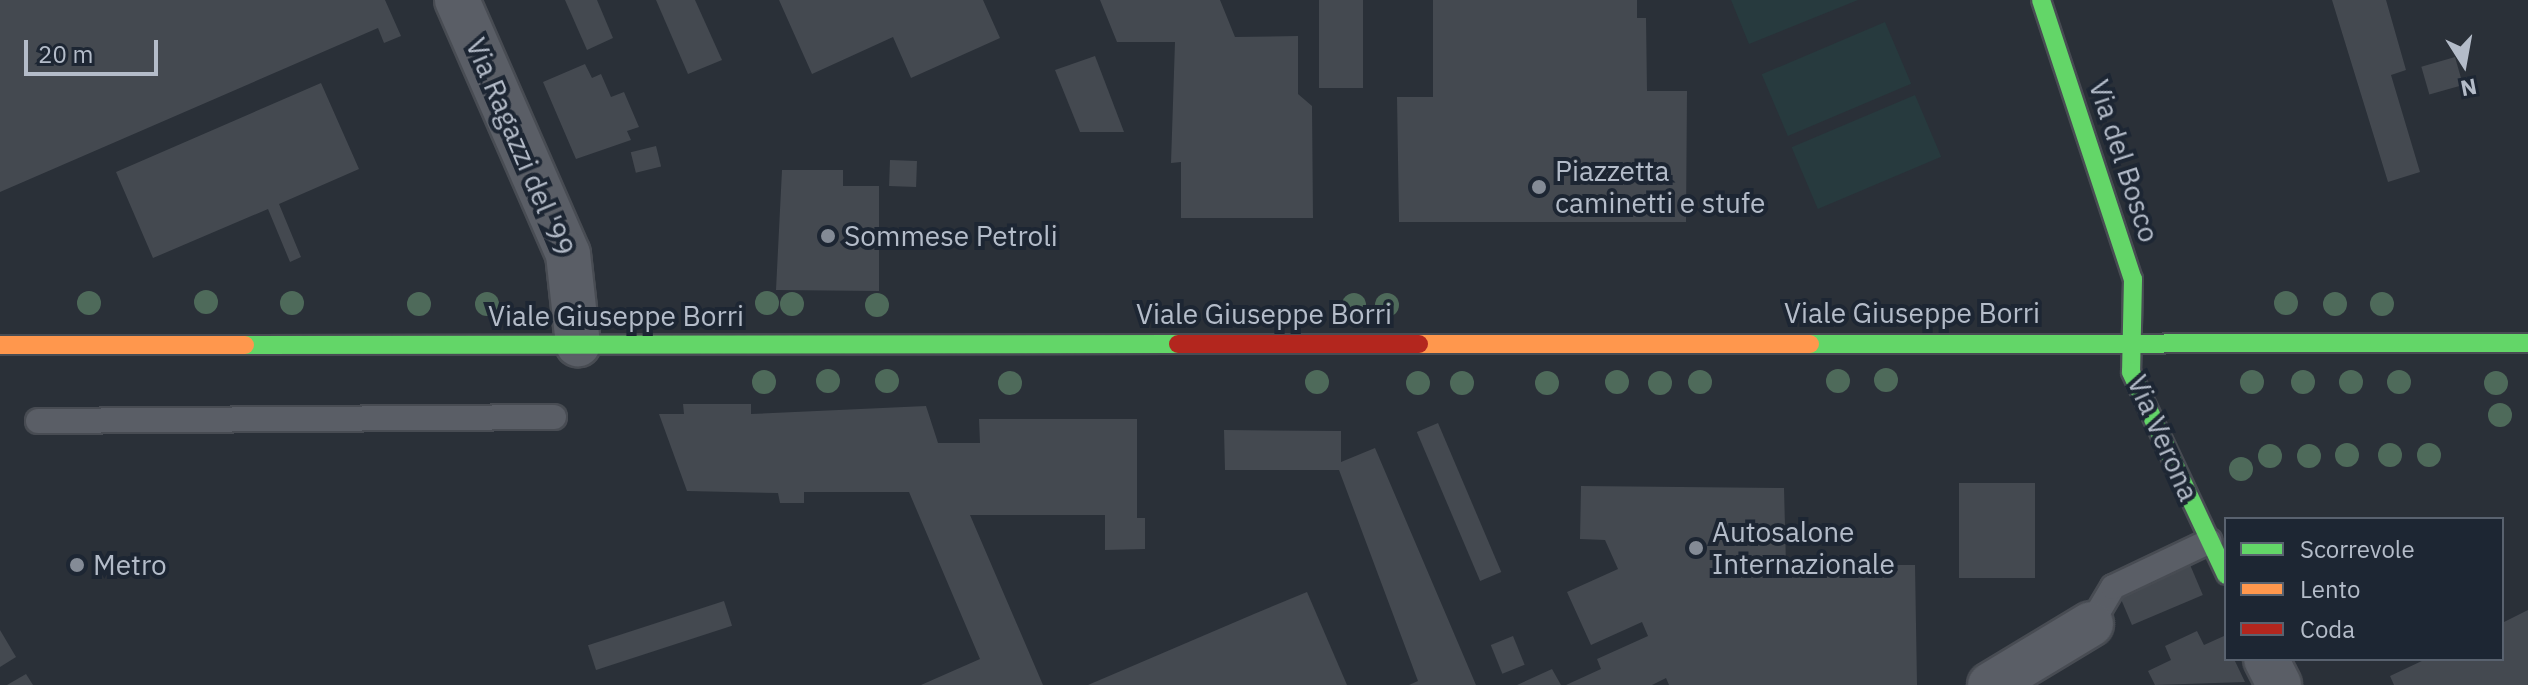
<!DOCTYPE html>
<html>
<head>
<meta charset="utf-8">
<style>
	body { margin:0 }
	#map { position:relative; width:2528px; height:685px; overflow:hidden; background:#2a3038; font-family:"IBM Plex Sans",sans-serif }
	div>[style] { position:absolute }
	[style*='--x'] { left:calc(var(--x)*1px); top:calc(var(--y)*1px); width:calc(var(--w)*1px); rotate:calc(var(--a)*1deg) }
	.green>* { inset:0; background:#273a3e; transform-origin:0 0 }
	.building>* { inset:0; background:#444950; transform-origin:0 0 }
	.roads { filter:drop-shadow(2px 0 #484c53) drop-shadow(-2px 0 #484c53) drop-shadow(0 2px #484c53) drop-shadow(0 -2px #484c53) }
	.lane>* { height:24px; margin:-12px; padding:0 12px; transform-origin:12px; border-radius:12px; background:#5a5e66 }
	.street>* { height:44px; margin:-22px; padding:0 22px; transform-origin:22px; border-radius:22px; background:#5a5e66 }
	.fast>* { height:18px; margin:-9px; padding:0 9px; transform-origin:9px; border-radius:9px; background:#63d668 }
	.slow>* { height:18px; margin:-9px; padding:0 9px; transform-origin:9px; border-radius:9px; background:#ff974d }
	.jam>* { height:18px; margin:-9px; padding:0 9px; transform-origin:9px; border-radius:9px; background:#b3261e }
	.trees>* { width:24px; height:24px; margin:-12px; border-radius:50%; background:#4e6a5a }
	.dots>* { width:22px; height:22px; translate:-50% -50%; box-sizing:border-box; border:4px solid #1d2633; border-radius:50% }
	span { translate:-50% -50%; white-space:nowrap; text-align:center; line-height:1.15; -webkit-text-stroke:8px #1d2633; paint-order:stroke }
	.street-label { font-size:28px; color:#b4bcc9 }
	.poi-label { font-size:28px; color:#b4bcc9 }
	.left { translate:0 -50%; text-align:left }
	.legend { position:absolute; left:2224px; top:517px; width:280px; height:144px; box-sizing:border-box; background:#1d2633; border:2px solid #59626f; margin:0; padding:10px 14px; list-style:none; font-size:24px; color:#b4bcc9 }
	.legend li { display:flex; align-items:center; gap:16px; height:40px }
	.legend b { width:40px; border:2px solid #59626f }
	.north { position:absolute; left:2424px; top:24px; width:80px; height:80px; -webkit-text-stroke:6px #1d2633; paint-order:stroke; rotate:169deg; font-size:22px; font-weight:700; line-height:32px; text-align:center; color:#b4bcc9 }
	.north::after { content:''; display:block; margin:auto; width:28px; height:36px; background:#b4bcc9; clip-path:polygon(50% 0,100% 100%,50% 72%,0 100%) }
	.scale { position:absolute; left:24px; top:40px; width:134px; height:36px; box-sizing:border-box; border:4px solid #b4bcc9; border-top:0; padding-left:10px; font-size:24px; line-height:28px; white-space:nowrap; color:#b4bcc9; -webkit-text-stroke:6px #1d2633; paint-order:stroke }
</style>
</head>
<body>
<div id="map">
	<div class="green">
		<i style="clip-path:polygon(1731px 0,1858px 0,1749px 44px)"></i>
		<i style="left:1885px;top:22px;width:67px;height:134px;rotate:67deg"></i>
		<i style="left:1915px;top:95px;width:67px;height:134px;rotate:67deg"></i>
	</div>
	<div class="building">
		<i style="clip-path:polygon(0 0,385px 0,401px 36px,384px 43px,378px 28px,0 192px)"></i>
		<i style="clip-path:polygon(565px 0,597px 0,613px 38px,587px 50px)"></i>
		<i style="clip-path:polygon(656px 0,695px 0,722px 60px,688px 74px)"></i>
		<i style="clip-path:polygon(779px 0,983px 0,1000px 38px,911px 78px,893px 37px,812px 74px)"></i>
		<i style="clip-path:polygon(1100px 0,1220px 0,1235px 37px,1298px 36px,1298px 94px,1312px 106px,1313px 218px,1181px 218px,1181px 162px,1171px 163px,1175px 42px,1117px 42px)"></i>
		<i style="left:1319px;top:0;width:44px;height:88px"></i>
		<i style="clip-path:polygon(1433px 0,1637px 0,1637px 18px,1646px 18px,1647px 91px,1687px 91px,1686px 222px,1399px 222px,1397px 97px,1433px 97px)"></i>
		<i style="clip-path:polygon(2332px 0,2386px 0,2406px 70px,2391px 75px,2420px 172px,2388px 182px)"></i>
		<i style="clip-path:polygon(1095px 56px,1124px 132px,1080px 132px,1055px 70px)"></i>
		<i style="left:2455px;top:57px;width:29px;height:35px;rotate:74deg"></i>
		<i style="clip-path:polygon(585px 64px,592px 78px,601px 74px,611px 97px,624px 92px,639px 127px,627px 131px,631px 140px,576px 159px,543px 82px)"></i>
		<i style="clip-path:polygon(321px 83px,359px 169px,279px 204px,301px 257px,290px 262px,268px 209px,153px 258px,116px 172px)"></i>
		<i style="left:656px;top:146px;width:21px;height:26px;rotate:76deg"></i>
		<i style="left:890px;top:160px;width:27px;height:26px;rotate:2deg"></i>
		<i style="clip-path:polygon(782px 170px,843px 170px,843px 186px,879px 186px,879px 291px,776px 290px)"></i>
		<i style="clip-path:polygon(683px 404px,751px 404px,751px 414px,926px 406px,938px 443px,980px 443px,979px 419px,1137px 419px,1137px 518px,1145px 518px,1145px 549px,1105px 550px,1105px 515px,970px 515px,1043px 685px,921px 685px,980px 659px,909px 492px,804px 492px,804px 503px,780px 503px,778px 493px,687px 491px,659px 414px,684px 414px)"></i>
		<i style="left:1438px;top:423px;width:162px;height:23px;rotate:67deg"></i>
		<i style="clip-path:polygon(1224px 430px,1341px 431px,1341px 462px,1375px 448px,1476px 685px,1409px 685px,1418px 681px,1339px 470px,1225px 470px)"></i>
		<i style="left:2035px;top:483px;width:95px;height:76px;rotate:90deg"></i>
		<i style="clip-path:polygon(1581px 486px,1784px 488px,1786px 565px,1915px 565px,1917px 685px,1669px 685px,1666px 678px,1652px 685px,1566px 685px,1601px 669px,1597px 659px,1648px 636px,1642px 622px,1591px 645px,1567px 592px,1618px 569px,1605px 540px,1580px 539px)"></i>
		<i style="left:2188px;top:560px;width:38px;height:77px;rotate:67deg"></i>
		<i style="clip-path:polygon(1307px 592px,1347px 685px,1088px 685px,1254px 614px)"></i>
		<i style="left:724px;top:601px;width:26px;height:143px;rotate:72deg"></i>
		<i style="clip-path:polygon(2528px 610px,2528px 685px,2394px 685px,2390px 676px,2426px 659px,2502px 659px,2502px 623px)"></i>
		<i style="clip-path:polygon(0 630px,16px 657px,0 667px)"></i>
		<i style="clip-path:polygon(2197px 631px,2204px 645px,2224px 636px,2226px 659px,2234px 659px,2245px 682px,2155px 685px,2148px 671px,2171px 660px,2165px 646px)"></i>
		<i style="left:1513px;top:636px;width:31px;height:24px;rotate:68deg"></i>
		<i style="clip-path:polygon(1552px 669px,1561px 685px,1517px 685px)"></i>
		<i style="clip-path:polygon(26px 674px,33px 685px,7px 685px)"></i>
	</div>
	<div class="roads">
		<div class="lane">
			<i style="--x:38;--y:421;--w:516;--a:-0.44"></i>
			<i style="--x:2091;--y:624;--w:43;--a:-59.3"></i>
			<i style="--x:2113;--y:587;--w:107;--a:-25.4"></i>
		</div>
		<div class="street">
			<i style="--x:457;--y:0;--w:277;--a:66.4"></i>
			<i style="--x:568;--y:254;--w:91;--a:83.7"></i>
			<i style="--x:2266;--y:659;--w:29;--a:63"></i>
			<i style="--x:1990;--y:685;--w:118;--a:-31.1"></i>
		</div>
		<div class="fast">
			<i style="--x:2041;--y:0;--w:294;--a:71.8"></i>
			<i style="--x:2133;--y:279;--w:93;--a:91.2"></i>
			<i style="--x:2131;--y:372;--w:224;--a:64.9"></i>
			<i style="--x:1810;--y:344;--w:718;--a:-0.08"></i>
			<i style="--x:245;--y:345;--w:933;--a:-0.06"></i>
		</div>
		<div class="slow">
			<i style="--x:1419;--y:344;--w:391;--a:0"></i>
			<i style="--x:0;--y:345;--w:245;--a:0"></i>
		</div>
		<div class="jam">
			<i style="--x:1178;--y:344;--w:241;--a:0"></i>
		</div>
	</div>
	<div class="trees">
		<i style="left:206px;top:302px"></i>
		<i style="left:89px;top:303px"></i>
		<i style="left:292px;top:303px"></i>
		<i style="left:767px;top:303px"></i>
		<i style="left:2286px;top:303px"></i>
		<i style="left:419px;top:304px"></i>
		<i style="left:487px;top:304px"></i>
		<i style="left:792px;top:304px"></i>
		<i style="left:2335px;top:304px"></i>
		<i style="left:2382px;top:304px"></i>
		<i style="left:877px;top:305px"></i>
		<i style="left:1354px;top:305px"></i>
		<i style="left:1387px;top:305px"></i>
		<i style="left:1886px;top:380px"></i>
		<i style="left:828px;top:381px"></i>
		<i style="left:887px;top:381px"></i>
		<i style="left:1838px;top:381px"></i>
		<i style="left:764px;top:382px"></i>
		<i style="left:1317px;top:382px"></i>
		<i style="left:1617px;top:382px"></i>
		<i style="left:1700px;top:382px"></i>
		<i style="left:2252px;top:382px"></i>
		<i style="left:2303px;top:382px"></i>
		<i style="left:2351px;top:382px"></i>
		<i style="left:2399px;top:382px"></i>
		<i style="left:1010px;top:383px"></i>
		<i style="left:1418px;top:383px"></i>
		<i style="left:1462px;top:383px"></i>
		<i style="left:1547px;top:383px"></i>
		<i style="left:1660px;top:383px"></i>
		<i style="left:2496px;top:383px"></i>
		<i style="left:2500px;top:415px"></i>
		<i style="left:2347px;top:455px"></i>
		<i style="left:2390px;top:455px"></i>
		<i style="left:2429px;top:455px"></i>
		<i style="left:2270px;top:456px"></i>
		<i style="left:2309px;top:456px"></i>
		<i style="left:2241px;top:469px"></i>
	</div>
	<div class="dots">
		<i style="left:1539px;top:187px;background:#848b96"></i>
		<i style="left:828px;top:236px;background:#848b96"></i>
		<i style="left:1696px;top:548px;background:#848b96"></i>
		<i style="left:77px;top:565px;background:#848b96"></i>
	</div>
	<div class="street-label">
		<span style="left:520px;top:147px;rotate:67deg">Via Ragazzi del '99</span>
		<span style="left:2124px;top:161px;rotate:72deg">Via del Bosco</span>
		<span style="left:1912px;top:313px">Viale Giuseppe Borri</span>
		<span style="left:1264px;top:314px">Viale Giuseppe Borri</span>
		<span style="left:616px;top:316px">Viale Giuseppe Borri</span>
		<span style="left:2163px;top:438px;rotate:66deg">Via Verona</span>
	</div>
	<div class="poi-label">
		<span class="left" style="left:1555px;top:187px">Piazzetta<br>caminetti e stufe</span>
		<span class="left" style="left:844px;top:236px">Sommese Petroli</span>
		<span class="left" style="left:1712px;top:548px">Autosalone<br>Internazionale</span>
		<span class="left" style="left:93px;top:565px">Metro</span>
	</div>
	<ul class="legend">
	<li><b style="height:10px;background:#63d668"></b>Scorrevole</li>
	<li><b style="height:10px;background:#ff974d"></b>Lento</li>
	<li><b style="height:10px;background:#b3261e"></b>Coda</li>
	</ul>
	<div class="north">N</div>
	<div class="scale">20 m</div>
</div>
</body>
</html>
